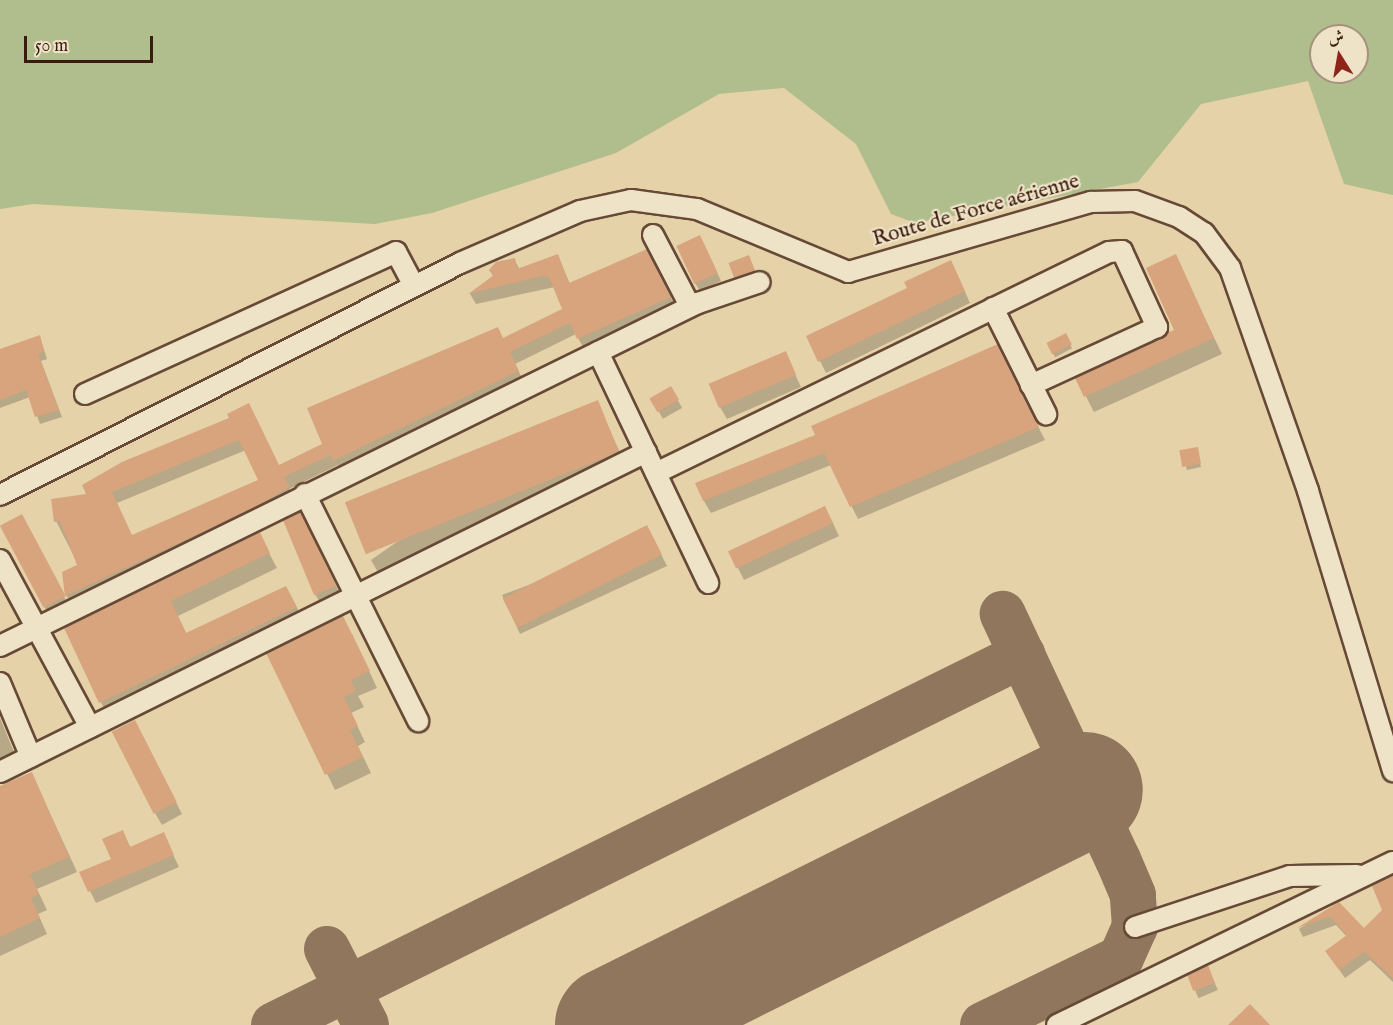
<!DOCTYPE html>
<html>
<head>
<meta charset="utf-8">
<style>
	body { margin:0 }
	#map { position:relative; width:1393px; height:1025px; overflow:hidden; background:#e5d2a9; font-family:"IM FELL English",Amiri,serif }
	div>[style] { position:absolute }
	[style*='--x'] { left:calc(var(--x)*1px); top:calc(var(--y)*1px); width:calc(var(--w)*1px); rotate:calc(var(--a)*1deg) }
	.green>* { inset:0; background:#b0bd8c }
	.shadow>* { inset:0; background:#0003; transform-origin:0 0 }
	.taxiway>* { height:46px; margin:-23px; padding:0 23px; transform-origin:23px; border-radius:23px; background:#90765c }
	.runway>* { height:116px; margin:-58px; padding:0 58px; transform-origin:58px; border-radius:58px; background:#90765c }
	.building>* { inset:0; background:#d7a47d; transform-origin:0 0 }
	.roads { filter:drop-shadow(2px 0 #664936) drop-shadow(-2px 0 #664936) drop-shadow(0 2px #664936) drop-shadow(0 -2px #664936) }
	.minor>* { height:20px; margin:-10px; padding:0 10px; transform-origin:10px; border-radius:10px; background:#eee2c7 }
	span { translate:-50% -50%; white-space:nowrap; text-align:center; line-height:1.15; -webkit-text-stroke:4.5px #eee2c7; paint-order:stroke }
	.street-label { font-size:21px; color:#3b1b0f }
	.north { position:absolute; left:1309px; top:24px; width:60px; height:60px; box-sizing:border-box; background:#eee2c7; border:2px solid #a6927d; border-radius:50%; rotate:349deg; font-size:16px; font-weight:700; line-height:24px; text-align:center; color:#3b1b0f }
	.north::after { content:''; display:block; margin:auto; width:21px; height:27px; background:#8f2418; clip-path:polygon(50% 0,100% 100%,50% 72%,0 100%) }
	.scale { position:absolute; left:24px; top:36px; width:129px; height:27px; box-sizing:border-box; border:3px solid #3b1b0f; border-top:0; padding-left:8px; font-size:18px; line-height:21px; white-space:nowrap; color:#3b1b0f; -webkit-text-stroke:4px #eee2c7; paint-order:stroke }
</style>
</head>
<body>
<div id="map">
	<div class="green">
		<i style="clip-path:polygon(evenodd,0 0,1393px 0,1393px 195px,1344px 184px,1308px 81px,1201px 104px,1138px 182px,915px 223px,891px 214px,856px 144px,784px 88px,719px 94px,616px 153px,432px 213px,375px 224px,33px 204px,0 209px,0 0,1321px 36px,1357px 36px,1357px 72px,1321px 72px,1321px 36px)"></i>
	</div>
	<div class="shadow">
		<i style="clip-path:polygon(704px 244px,721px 281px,700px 291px,695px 283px)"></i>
		<i style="clip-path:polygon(evenodd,558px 256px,570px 284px,653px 262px,676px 308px,584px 349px,576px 334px,515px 364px,524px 382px,341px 471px,338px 465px,289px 489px,294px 498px,73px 606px,66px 595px,79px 566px,56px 521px,89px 495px,231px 419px,279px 466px,324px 445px,564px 310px,555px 287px,476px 304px,470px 294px,514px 259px,520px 270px,558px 256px,246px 450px,260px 480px,132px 536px,117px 503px,246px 450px)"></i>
		<i style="clip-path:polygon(1175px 256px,1222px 354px,1094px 412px,1077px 379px,1176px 331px)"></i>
		<i style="clip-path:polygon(748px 257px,758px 279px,740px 285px,735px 278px)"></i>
		<i style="clip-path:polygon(957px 274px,970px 303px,826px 373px,808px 337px)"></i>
		<i style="left:1065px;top:335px;width:15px;height:19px;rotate:62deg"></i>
		<i style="clip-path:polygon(40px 337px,47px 359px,41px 361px,62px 417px,40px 424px,30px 397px,0 408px,0 352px)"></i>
		<i style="clip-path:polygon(785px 353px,801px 387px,727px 419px,720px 407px)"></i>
		<i style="clip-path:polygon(1004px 359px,1045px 440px,858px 519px,831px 465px,711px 513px,704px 501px,697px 484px)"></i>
		<i style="left:671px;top:388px;width:23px;height:22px;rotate:61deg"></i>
		<i style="clip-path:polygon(597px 402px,627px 468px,380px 576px,371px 560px)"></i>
		<i style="clip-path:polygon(1197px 451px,1201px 467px,1187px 470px,1186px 467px)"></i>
		<i style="clip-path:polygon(831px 519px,839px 536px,744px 580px,730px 552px)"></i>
		<i style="clip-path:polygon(307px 526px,342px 598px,322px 606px,315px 594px)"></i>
		<i style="clip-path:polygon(28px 527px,70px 608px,51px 618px,44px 606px)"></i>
		<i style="clip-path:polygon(259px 534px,277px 568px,178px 616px,187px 635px,294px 602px,304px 622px,108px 717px,66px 628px)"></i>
		<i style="clip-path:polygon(653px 538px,667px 566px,520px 634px,502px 595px)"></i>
		<i style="clip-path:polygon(352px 634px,377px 688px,358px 696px,364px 707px,351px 713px,365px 742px,358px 746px,371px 773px,335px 790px,268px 654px)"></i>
		<i style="clip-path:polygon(0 718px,18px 762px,0 770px)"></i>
		<i style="clip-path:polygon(141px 733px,182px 814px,162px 825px,155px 813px)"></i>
		<i style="clip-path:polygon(32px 774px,77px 872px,37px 889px,47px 910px,38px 914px,47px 934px,0 956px,0 789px)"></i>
		<i style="clip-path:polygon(122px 832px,131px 848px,163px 834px,179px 867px,96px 903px,81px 873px,113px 860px)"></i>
		<i style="clip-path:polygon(1393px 877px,1393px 982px,1370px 960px,1345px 978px,1327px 952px,1347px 937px,1336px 925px,1303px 937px,1299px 929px,1339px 904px,1364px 930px,1384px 911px)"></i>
		<i style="left:1208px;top:967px;width:25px;height:21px;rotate:67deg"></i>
	</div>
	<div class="taxiway">
		<i style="--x:327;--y:949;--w:85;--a:62.8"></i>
		<i style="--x:274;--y:1025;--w:835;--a:-26.32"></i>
		<i style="--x:983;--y:1025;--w:153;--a:-25.9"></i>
		<i style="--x:1121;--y:958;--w:34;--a:-66"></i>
		<i style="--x:1135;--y:927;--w:32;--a:-94"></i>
		<i style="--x:1133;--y:895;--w:38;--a:-113"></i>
		<i style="--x:1118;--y:860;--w:272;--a:-115.1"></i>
	</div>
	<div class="runway">
		<i style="--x:613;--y:1025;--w:527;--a:-26.47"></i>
	</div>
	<div class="building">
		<i style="left:700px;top:235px;width:42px;height:26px;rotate:65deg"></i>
		<i style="clip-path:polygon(evenodd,647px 249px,671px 297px,577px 339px,570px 323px,510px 352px,519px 371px,333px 461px,331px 455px,284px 477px,289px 487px,250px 510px,65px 596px,62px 572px,77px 565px,60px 521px,54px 522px,51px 499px,86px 494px,82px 485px,122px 462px,229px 418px,227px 414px,249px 403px,279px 465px,322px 444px,307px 408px,498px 327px,503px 338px,562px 309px,549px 277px,542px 276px,468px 294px,493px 276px,489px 270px,496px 262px,515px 258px,517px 269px,558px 254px,569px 283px,647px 249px,239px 440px,258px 480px,132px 535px,112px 492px,239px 440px)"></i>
		<i style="clip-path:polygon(1176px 254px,1214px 338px,1084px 397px,1075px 378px,1174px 330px,1146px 268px)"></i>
		<i style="left:749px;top:255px;width:17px;height:22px;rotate:69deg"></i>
		<i style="clip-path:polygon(951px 260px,965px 291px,818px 362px,806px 336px,907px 288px,904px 282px)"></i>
		<i style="left:1066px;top:333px;width:13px;height:22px;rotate:63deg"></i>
		<i style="clip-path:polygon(40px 335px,44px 352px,38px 354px,59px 410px,35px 417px,26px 390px,0 400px,0 349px)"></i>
		<i style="clip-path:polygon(998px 344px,1039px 427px,850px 507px,824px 453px,703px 501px,695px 483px,815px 435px,811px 426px)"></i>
		<i style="left:786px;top:351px;width:26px;height:84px;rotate:67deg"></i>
		<i style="left:671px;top:386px;width:16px;height:25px;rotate:60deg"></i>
		<i style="left:598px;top:400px;width:56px;height:273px;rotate:68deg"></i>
		<i style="left:1198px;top:447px;width:17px;height:19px;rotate:80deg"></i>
		<i style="left:825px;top:506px;width:19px;height:107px;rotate:65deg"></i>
		<i style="clip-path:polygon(301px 512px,336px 586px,314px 595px,283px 520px)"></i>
		<i style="left:22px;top:514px;width:93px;height:25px;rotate:62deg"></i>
		<i style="left:647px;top:525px;width:33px;height:162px;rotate:63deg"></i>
		<i style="clip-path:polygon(260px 532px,270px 553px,171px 601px,186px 633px,286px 586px,297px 607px,99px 703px,64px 628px)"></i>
		<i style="clip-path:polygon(343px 616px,370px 671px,351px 680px,356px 691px,344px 697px,358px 726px,350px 730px,363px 757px,325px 775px,266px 653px)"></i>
		<i style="left:135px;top:720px;width:92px;height:26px;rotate:63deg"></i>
		<i style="clip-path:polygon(32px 772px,69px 857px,30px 874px,39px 894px,31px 898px,40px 918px,0 937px,0 786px)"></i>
		<i style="clip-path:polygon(123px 830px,130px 847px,164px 832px,174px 855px,88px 892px,79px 872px,111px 859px,102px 839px)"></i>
		<i style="clip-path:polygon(1393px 875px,1393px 978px,1364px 952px,1339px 970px,1325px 951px,1347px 935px,1330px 917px,1297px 928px,1339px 902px,1364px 928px,1382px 910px,1372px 886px)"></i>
		<i style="left:1208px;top:965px;width:19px;height:23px;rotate:69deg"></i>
		<i style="clip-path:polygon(1250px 1004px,1270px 1025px,1228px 1025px)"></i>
	</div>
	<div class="roads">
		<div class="minor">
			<i style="--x:653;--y:235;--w:80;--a:62.5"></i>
			<i style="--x:993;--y:308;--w:119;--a:63.4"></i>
			<i style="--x:598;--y:352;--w:256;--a:64.5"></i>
			<i style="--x:85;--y:394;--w:342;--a:-24.5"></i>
			<i style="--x:396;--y:252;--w:38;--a:62"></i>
			<i style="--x:656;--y:473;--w:504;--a:-26.01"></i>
			<i style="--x:1109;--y:252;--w:13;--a:-4"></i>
			<i style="--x:1122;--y:251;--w:84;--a:65.3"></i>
			<i style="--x:1157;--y:327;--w:139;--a:155.3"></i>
			<i style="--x:305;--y:494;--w:254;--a:63.5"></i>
			<i style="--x:0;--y:495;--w:515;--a:-26.76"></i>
			<i style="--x:460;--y:263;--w:131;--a:-23.4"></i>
			<i style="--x:580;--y:211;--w:52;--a:-12.2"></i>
			<i style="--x:631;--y:200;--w:67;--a:7.8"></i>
			<i style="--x:697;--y:209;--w:164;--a:22.6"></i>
			<i style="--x:848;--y:272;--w:253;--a:-16.1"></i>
			<i style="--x:1091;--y:202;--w:44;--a:-1.3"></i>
			<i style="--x:1135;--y:201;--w:47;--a:20"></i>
			<i style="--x:1179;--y:217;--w:30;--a:33"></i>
			<i style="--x:1204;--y:233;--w:44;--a:53.4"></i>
			<i style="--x:1230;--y:268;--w:236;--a:70.7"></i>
			<i style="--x:1308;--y:491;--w:293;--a:73.1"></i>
			<i style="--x:0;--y:560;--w:190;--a:61.7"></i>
			<i style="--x:0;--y:646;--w:778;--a:-26.17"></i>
			<i style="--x:698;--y:303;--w:65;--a:-18.7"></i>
			<i style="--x:0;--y:683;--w:80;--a:67.3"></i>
			<i style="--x:0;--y:772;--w:721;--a:-26.35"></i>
			<i style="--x:1135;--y:927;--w:163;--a:-18.2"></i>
			<i style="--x:1290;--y:876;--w:67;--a:-0.9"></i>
			<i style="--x:1057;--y:1025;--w:373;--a:-25.9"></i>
		</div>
	</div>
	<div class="street-label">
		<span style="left:976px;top:211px;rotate:-16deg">Route de Force aérienne</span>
	</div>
	<div class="north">ش</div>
	<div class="scale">50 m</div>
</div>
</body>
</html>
